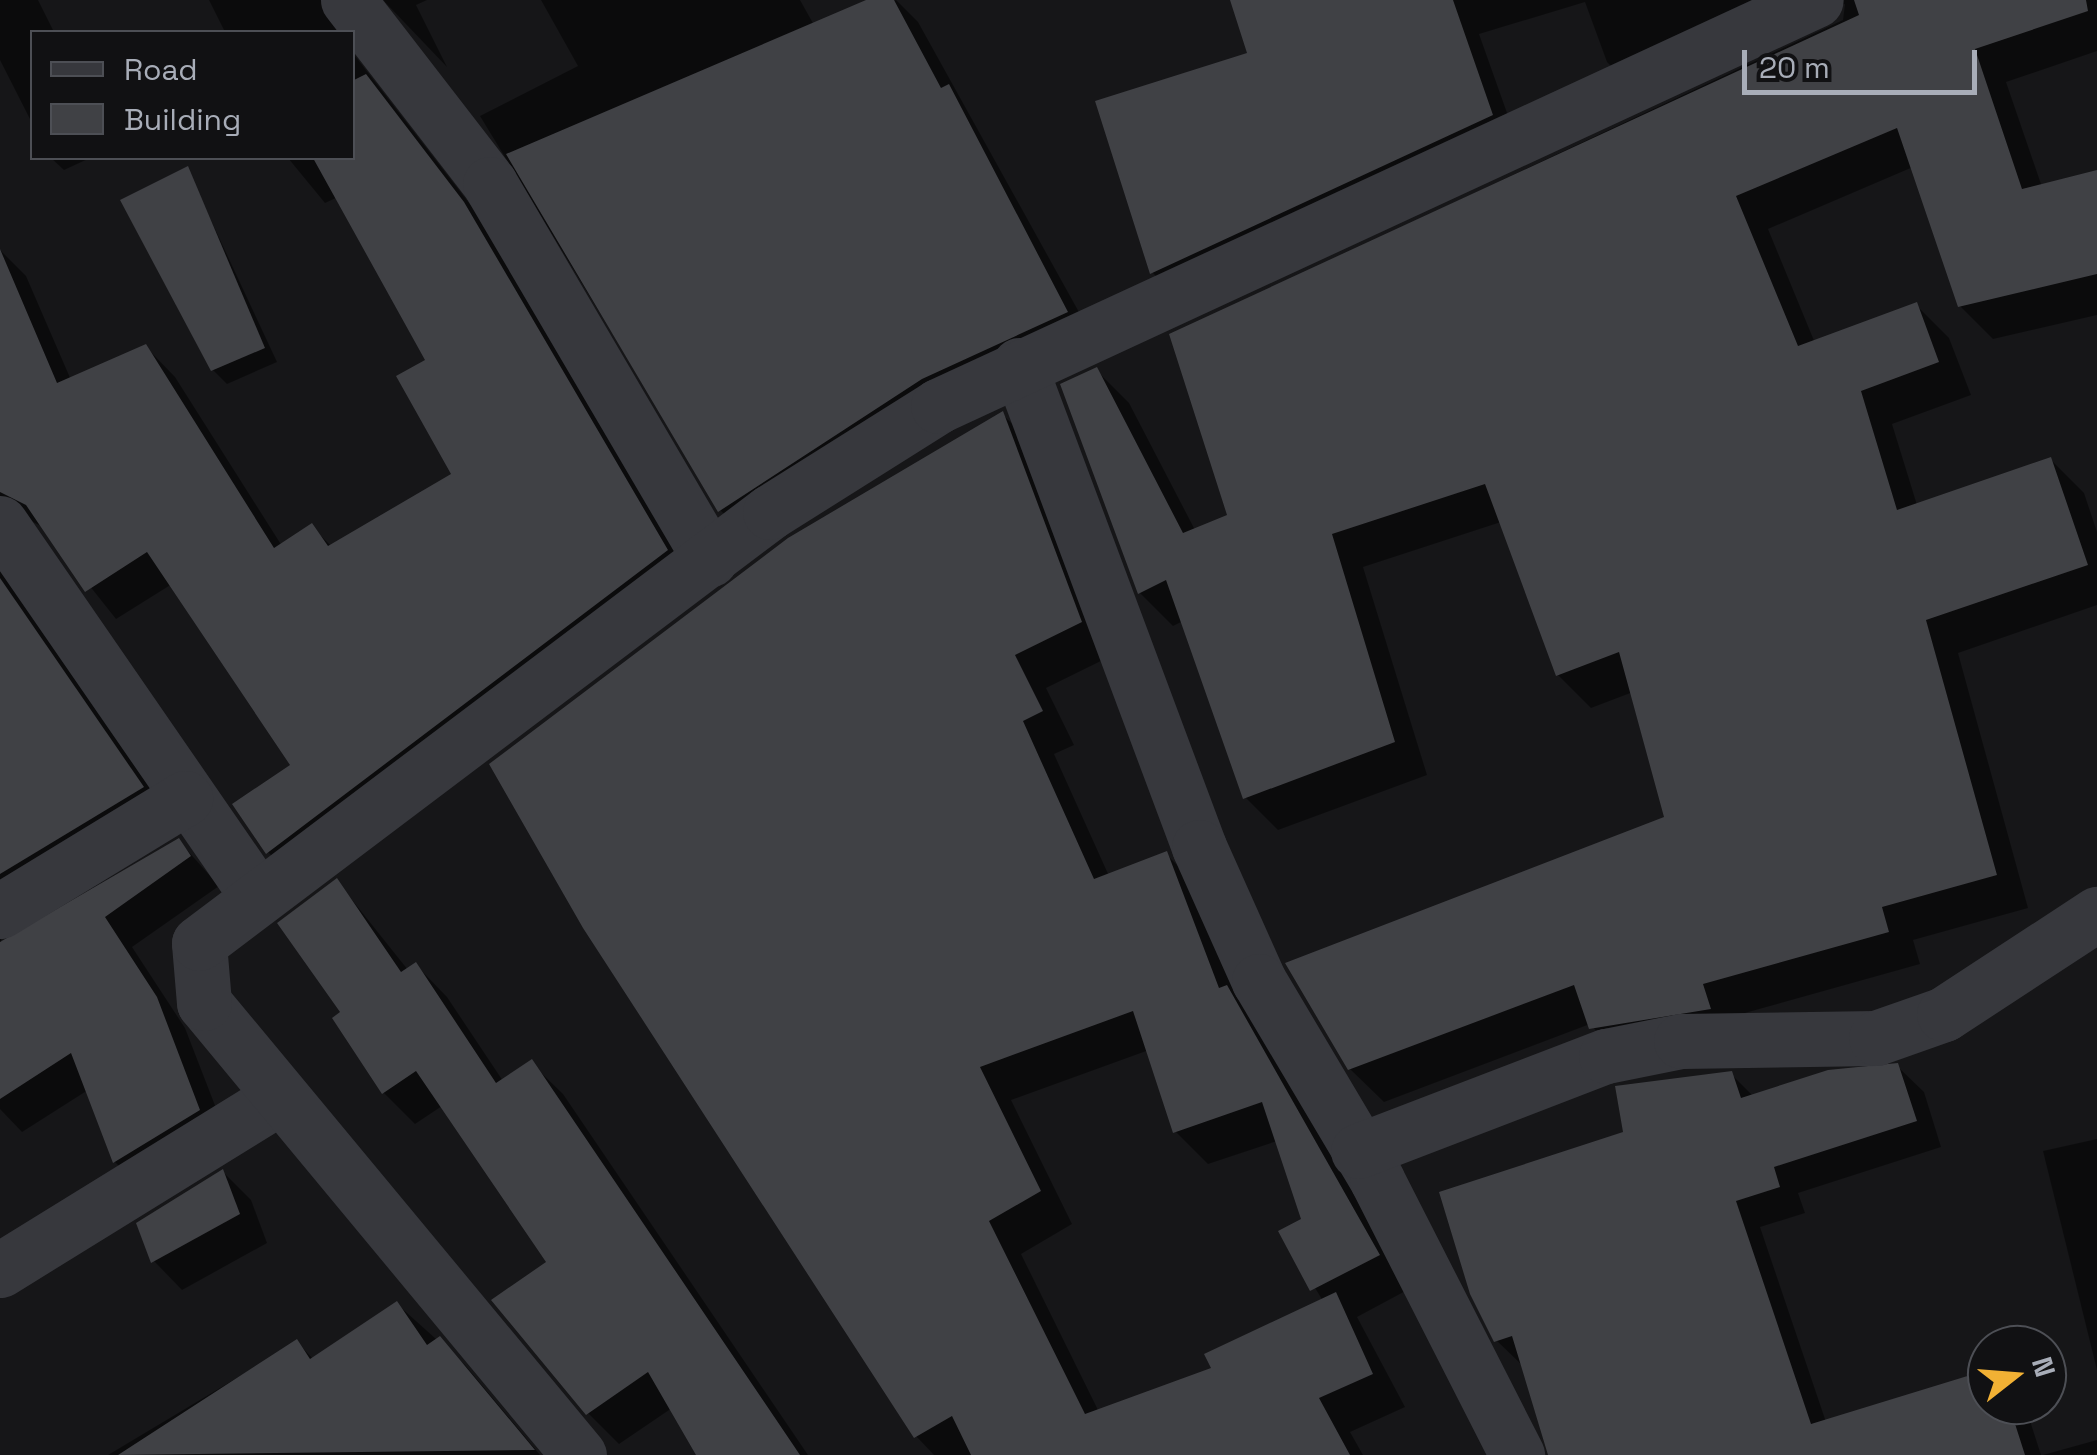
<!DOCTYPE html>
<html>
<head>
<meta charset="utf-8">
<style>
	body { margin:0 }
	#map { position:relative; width:2097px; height:1455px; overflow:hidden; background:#161618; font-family:"Space Grotesk",sans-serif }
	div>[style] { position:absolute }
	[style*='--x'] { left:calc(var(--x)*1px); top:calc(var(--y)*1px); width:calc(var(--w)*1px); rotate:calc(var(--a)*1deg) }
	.shadow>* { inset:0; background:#0007 }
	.building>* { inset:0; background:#404145 }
	.minor>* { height:55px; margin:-27.5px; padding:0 27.5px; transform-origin:27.5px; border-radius:27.5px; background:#37383d }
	span { translate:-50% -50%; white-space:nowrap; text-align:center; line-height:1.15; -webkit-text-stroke:8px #111113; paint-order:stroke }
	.legend { position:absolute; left:30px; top:30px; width:325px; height:130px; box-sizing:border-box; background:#111113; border:2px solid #4d4f55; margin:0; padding:12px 18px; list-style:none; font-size:30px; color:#a8adb8 }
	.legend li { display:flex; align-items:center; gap:20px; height:50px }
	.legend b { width:50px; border:2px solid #4d4f55 }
	.north { position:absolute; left:1967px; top:1325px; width:100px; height:100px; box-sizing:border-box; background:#111113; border:2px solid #4d4f55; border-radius:50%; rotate:73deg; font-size:28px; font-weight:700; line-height:40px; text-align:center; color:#a8adb8 }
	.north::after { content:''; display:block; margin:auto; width:35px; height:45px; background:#f2b134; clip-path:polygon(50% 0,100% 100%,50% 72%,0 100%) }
	.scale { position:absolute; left:1742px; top:50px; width:235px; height:45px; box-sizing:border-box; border:5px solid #a8adb8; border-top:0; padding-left:12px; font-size:30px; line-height:35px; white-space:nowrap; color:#a8adb8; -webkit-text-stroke:8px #111113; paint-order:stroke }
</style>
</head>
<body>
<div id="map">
	<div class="shadow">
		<i style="clip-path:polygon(0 0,38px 0,54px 32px,32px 32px,32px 123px,0 60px)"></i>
		<i style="clip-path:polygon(209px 0,368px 0,349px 32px,225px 32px)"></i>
		<i style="clip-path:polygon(383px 0,427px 0,416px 5px,447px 67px)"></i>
		<i style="clip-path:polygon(541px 0,800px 0,814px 25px,896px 0,918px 22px,1095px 341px,750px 539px,720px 510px,480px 116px,578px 66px)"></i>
		<i style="clip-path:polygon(1232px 0,2097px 0,2097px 51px,2006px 82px,2042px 187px,2097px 173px,2097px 315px,1993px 339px,1960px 306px,1913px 167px,1768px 229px,1815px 343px,1916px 305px,1949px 338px,1971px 395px,1892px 424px,1917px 505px,2051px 460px,2084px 493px,2097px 532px,2097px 605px,1958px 653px,2028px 908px,1913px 940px,1920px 964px,1734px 1016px,1624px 1061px,1590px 1024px,1384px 1102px,1350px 1069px,1667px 819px,1633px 692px,1591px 708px,1558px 675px,1501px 522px,1363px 567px,1427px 775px,1278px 830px,1245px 797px,1183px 621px,1173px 626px,1140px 593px,1096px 370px,1129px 403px,1195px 530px,1230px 516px,1172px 335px,1843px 20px,1845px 4px,1640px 95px,1607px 62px,1585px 2px,1479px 34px,1517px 141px,1177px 298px,1152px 272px,1250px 55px)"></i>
		<i style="clip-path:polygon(352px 52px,493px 234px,696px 580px,297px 881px,268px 852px,294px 766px,172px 584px,116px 619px,43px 527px,29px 520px,0 549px,0 250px,26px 276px,71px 380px,146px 347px,175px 377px,282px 546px,311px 526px,332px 547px,454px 475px,428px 361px,338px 197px,325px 203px,288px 158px,352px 158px)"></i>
		<i style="clip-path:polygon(51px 158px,90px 158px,64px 170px)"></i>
		<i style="clip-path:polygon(187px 169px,277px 362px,227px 384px,213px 370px)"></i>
		<i style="clip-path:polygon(evenodd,1002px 414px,1035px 446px,1113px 655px,1046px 688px,1074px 745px,1054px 754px,1109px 876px,1166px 854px,1199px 887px,1411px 1288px,1357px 1317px,1405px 1407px,1350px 1432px,1363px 1455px,934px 1455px,916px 1436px,1002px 414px,1149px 1050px,1175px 1131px,1208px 1164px,1277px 1141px,1304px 1220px,1281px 1232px,1323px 1301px,1214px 1370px,1099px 1412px,1021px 1254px,1072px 1224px,1011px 1100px,1149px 1050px)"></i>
		<i style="clip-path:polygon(0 564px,171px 817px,0 927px,1px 941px,16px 941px,179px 841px,219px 886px,132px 947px,185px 1028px,228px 1139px,144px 1191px,115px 1162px,88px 1090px,22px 1132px,0 1109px)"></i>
		<i style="clip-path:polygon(337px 881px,408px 970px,416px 965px,447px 997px,503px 1081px,531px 1063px,563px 1094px,808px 1455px,699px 1455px,672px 1408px,619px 1444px,588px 1413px,549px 1263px,442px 1106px,415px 1124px,383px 1092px,344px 1013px)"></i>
		<i style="clip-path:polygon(1897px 1066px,1924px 1092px,1941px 1147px,1798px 1193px,1805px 1213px,1760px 1227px,1826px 1422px,1987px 1373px,1987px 1405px,2025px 1405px,2041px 1455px,1555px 1455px,1523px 1366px,1496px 1340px,1626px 1133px,1731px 1074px,1753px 1096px)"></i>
		<i style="clip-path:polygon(2097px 1139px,2097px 1370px,2043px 1151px)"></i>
		<i style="clip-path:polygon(223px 1172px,251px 1200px,267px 1243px,182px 1290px,154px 1261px)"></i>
		<i style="clip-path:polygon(397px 1304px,465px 1365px,540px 1455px,108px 1455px,297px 1342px,314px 1360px)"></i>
		<i style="clip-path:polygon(2097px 1440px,2097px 1455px,2043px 1455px)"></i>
	</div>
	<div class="building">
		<i style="clip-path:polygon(866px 0,894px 0,941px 88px,949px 84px,1068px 312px,922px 379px,718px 512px,506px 154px)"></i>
		<i style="clip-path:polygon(1230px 0,1453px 0,1493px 115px,1150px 274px,1095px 101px,1247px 53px)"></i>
		<i style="clip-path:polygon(1854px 0,2086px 0,2088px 11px,1975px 49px,2022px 189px,2097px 170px,2097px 274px,1958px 307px,1897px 128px,1736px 196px,1798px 346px,1917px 302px,1939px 362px,1861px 391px,1897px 510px,2051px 457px,2088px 565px,1926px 620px,1997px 875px,1882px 907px,1889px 932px,1703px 984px,1711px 1009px,1589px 1029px,1574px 985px,1348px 1070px,1285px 963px,1664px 817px,1619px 652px,1556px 676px,1485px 484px,1332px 534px,1395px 742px,1243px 799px,1166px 580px,1138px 594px,1060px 384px,1097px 367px,1183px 533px,1227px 515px,1169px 334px,1859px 15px)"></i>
		<i style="clip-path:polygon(366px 74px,464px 202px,668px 550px,266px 854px,232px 804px,290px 765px,147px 552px,85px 592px,26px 505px,0 492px,0 249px,57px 383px,146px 344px,274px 548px,312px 523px,328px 546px,451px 474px,396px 376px,425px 360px,313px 158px,352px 158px,352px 81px)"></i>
		<i style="clip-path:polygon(188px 166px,265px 348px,211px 371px,120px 200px)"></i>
		<i style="clip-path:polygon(1003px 411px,1082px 622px,1015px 655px,1043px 711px,1023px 721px,1094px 879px,1167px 851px,1219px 988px,1227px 985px,1380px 1255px,1310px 1291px,1278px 1231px,1301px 1219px,1262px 1102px,1173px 1133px,1133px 1011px,980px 1067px,1041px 1191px,989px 1221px,1085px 1414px,1211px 1368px,1204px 1354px,1336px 1292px,1373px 1374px,1319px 1398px,1350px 1455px,971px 1455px,952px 1416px,914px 1438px,583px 928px,489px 764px,788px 538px)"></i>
		<i style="clip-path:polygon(0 578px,144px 787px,0 874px)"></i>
		<i style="clip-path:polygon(179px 838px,191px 856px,105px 917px,157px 997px,200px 1110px,113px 1163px,71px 1053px,0 1099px,0 942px)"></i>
		<i style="clip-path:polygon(337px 878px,401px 972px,416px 962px,496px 1083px,532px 1059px,800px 1455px,696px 1455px,648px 1372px,586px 1415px,491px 1300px,546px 1262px,416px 1071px,382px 1094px,332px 1018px,340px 1012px,277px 923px)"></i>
		<i style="clip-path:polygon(1898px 1063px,1917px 1121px,1774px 1167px,1780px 1187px,1736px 1201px,1811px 1424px,1987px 1370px,1987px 1405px,2009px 1405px,2025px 1455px,1548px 1455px,1512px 1336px,1494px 1342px,1470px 1294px,1439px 1192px,1623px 1132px,1615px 1086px,1732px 1071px,1741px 1098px,1828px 1070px)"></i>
		<i style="clip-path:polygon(223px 1169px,240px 1214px,151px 1263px,136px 1223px)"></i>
		<i style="clip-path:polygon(397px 1301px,427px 1345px,440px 1336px,535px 1450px,118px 1455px,297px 1339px,310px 1359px)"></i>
	</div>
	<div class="minor">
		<i style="--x:348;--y:0;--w:232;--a:52.3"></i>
		<i style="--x:490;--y:184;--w:435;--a:59.6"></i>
		<i style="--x:1019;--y:365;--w:515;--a:69.52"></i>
		<i style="--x:1199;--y:847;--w:147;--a:65.9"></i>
		<i style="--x:1259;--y:981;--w:231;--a:59.3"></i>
		<i style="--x:1377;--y:1180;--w:309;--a:63"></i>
		<i style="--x:0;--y:523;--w:453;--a:55.4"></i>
		<i style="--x:0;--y:911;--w:217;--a:-31.4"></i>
		<i style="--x:1358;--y:1151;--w:266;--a:-21"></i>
		<i style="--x:1606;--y:1056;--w:76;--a:-11.3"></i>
		<i style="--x:1681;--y:1041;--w:195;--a:-0.9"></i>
		<i style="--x:1876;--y:1038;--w:72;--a:-19.4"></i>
		<i style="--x:1944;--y:1014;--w:183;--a:-33.2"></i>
		<i style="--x:0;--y:1270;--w:328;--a:-31.7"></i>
		<i style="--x:579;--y:1455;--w:587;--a:-129.68"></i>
		<i style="--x:204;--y:1003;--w:60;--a:-94.8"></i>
		<i style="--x:199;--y:943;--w:715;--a:-37.05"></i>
		<i style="--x:770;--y:512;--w:199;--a:-32.2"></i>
		<i style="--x:938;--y:406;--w:967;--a:-24.82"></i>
	</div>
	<ul class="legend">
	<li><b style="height:12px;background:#37383d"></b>Road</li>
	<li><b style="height:28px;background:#404145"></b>Building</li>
	</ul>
	<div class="north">N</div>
	<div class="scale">20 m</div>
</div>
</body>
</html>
